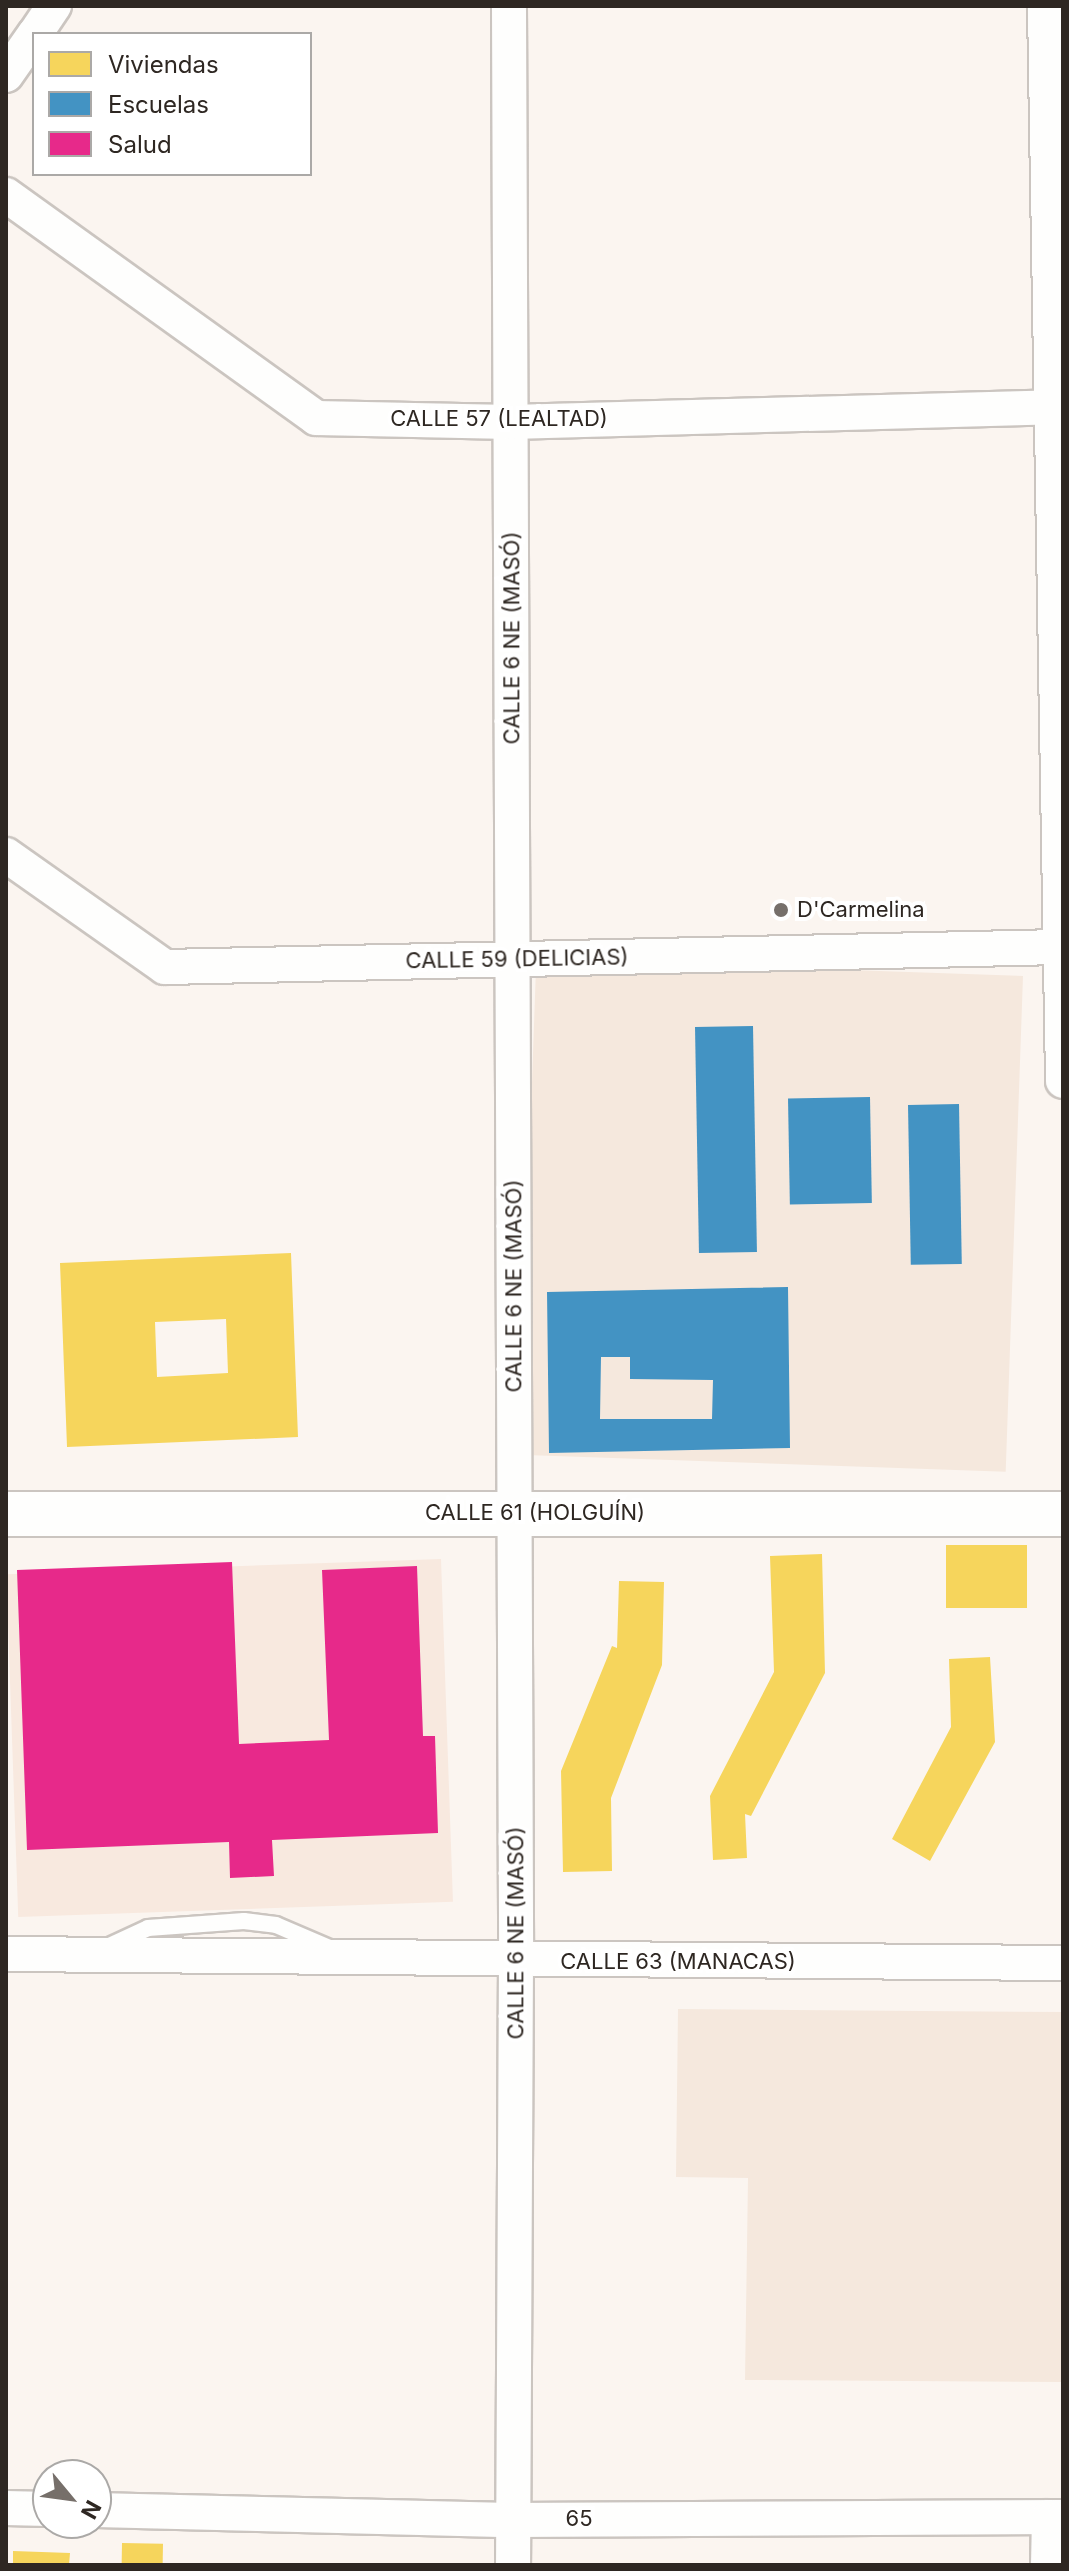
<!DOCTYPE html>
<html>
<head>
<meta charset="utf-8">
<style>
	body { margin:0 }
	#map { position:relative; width:1069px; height:2571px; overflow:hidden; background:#fbf5f0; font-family:Inter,sans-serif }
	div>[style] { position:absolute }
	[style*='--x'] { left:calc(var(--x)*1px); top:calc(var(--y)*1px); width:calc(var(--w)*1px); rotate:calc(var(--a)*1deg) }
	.built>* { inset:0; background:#f5e8dd; transform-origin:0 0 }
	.medical>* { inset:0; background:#f8e9df; transform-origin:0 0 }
	.homes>* { inset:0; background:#f6d55c; transform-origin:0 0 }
	.schools>* { inset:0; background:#4393c3; transform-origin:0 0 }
	.health>* { inset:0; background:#e7298a }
	.roads { filter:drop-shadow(2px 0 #cbc5c0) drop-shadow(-2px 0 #cbc5c0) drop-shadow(0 2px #cbc5c0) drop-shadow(0 -2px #cbc5c0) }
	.lane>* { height:16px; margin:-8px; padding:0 8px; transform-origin:8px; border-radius:8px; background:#fefefd }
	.street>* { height:34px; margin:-17px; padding:0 17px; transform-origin:17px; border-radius:17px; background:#fefefd }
	.secondary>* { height:44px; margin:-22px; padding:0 22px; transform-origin:22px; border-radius:22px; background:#fefefd }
	.dots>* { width:22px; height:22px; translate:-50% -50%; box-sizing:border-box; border:4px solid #fff; border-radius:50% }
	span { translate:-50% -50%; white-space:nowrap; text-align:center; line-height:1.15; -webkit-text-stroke:8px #fff; paint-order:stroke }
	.street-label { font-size:22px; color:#2e2722 }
	.poi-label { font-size:22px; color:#2e2722 }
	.left { translate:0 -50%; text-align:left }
	.frame { position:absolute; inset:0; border:8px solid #2e2722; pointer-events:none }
	.legend { position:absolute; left:32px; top:32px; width:280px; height:144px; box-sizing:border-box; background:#fff; border:2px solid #aba9a7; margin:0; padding:10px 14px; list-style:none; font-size:24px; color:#2e2722 }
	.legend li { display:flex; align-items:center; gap:16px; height:40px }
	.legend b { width:40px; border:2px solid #aba9a7 }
	.north { position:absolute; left:32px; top:2459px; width:80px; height:80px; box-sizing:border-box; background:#fff; border:2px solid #aba9a7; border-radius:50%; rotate:119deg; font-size:22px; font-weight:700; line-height:32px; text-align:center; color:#2e2722 }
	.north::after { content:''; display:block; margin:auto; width:28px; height:36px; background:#766f6a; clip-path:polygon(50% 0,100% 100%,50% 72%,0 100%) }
</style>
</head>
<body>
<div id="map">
	<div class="built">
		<i style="left:1023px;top:976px;width:496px;height:487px;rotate:92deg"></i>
		<i style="clip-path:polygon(678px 2009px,1063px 2012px,1063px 2382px,745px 2380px,748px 2178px,676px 2177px)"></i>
	</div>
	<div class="medical">
		<i style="left:441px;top:1559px;width:343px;height:435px;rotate:88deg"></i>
	</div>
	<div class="homes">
		<i style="clip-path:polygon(evenodd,291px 1253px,298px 1437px,67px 1447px,60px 1263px,291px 1253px,226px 1319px,228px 1373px,157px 1377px,155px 1322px,226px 1319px)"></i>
		<i style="left:946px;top:1545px;width:81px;height:63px"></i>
		<i style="clip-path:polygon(822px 1554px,825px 1673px,751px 1816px,745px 1814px,747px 1858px,713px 1860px,710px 1796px,774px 1672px,770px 1556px)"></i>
		<i style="clip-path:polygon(619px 1581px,664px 1582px,662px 1665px,611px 1798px,612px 1871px,563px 1872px,561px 1771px,612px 1646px,617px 1648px)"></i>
		<i style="clip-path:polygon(990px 1657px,995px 1742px,930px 1861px,892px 1839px,951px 1727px,949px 1659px)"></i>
		<i style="left:122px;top:2543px;width:41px;height:22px;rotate:1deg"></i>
		<i style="clip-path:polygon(13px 2551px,70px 2553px,69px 2565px,13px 2565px)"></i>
	</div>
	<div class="schools">
		<i style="left:753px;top:1026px;width:226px;height:58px;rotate:89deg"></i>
		<i style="left:870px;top:1097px;width:106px;height:82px;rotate:89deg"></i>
		<i style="left:959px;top:1104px;width:160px;height:51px;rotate:89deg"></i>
		<i style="clip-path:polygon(evenodd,788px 1287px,790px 1448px,549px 1453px,547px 1292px,788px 1287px,601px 1357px,630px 1357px,630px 1379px,713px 1380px,712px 1419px,600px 1419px,601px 1357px)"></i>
	</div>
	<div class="health">
		<i style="clip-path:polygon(232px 1562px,239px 1744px,329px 1740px,322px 1570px,417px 1566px,423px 1736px,435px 1736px,438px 1833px,272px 1840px,274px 1876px,230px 1878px,229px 1842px,27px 1850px,17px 1570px)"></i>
	</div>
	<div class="roads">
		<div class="lane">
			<i style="--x:105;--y:1948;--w:47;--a:-24.9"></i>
			<i style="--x:148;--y:1928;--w:96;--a:-4.2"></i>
			<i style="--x:244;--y:1921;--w:32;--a:7"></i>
			<i style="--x:276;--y:1925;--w:61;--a:23.2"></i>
		</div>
		<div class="street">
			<i style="--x:509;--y:6;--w:1955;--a:89.79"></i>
			<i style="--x:516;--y:1961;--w:604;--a:90.28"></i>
			<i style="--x:1045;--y:6;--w:1075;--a:89.04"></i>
			<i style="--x:35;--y:34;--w:34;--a:-56"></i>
			<i style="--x:6;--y:75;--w:49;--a:-55"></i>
			<i style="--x:6;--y:195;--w:382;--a:35.7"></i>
			<i style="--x:316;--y:418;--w:195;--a:1.2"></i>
			<i style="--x:511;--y:422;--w:552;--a:-1.56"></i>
			<i style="--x:6;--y:855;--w:194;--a:35.2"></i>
			<i style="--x:165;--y:967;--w:898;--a:-1.28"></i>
			<i style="--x:6;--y:1954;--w:1057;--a:0.49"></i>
			<i style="--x:6;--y:2508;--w:42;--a:1.4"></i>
			<i style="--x:96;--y:2510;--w:417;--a:1.4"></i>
			<i style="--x:513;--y:2520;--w:550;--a:-0.31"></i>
			<i style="--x:1048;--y:2565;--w:48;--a:-88.8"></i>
		</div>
		<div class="secondary">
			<i style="--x:6;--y:1514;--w:1057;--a:0"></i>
		</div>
	</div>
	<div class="dots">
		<i style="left:781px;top:910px;background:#766f6a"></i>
	</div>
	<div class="street-label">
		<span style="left:499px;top:419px">CALLE 57 (LEALTAD)</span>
		<span style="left:512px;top:638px;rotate:-90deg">CALLE 6 NE (MASÓ)</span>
		<span style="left:517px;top:959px;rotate:-1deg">CALLE 59 (DELICIAS)</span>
		<span style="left:514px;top:1286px;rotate:-90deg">CALLE 6 NE (MASÓ)</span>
		<span style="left:535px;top:1513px">CALLE 61 (HOLGUÍN)</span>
		<span style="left:516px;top:1933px;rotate:-90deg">CALLE 6 NE (MASÓ)</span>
		<span style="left:678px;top:1962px">CALLE 63 (MANACAS)</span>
		<span style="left:579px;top:2519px">65</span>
	</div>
	<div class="poi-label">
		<span class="left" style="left:797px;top:910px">D'Carmelina</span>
	</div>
	<div class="frame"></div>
	<ul class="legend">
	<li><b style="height:22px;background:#f6d55c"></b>Viviendas</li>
	<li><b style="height:22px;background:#4393c3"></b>Escuelas</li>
	<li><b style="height:22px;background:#e7298a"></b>Salud</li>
	</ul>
	<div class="north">N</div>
</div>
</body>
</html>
